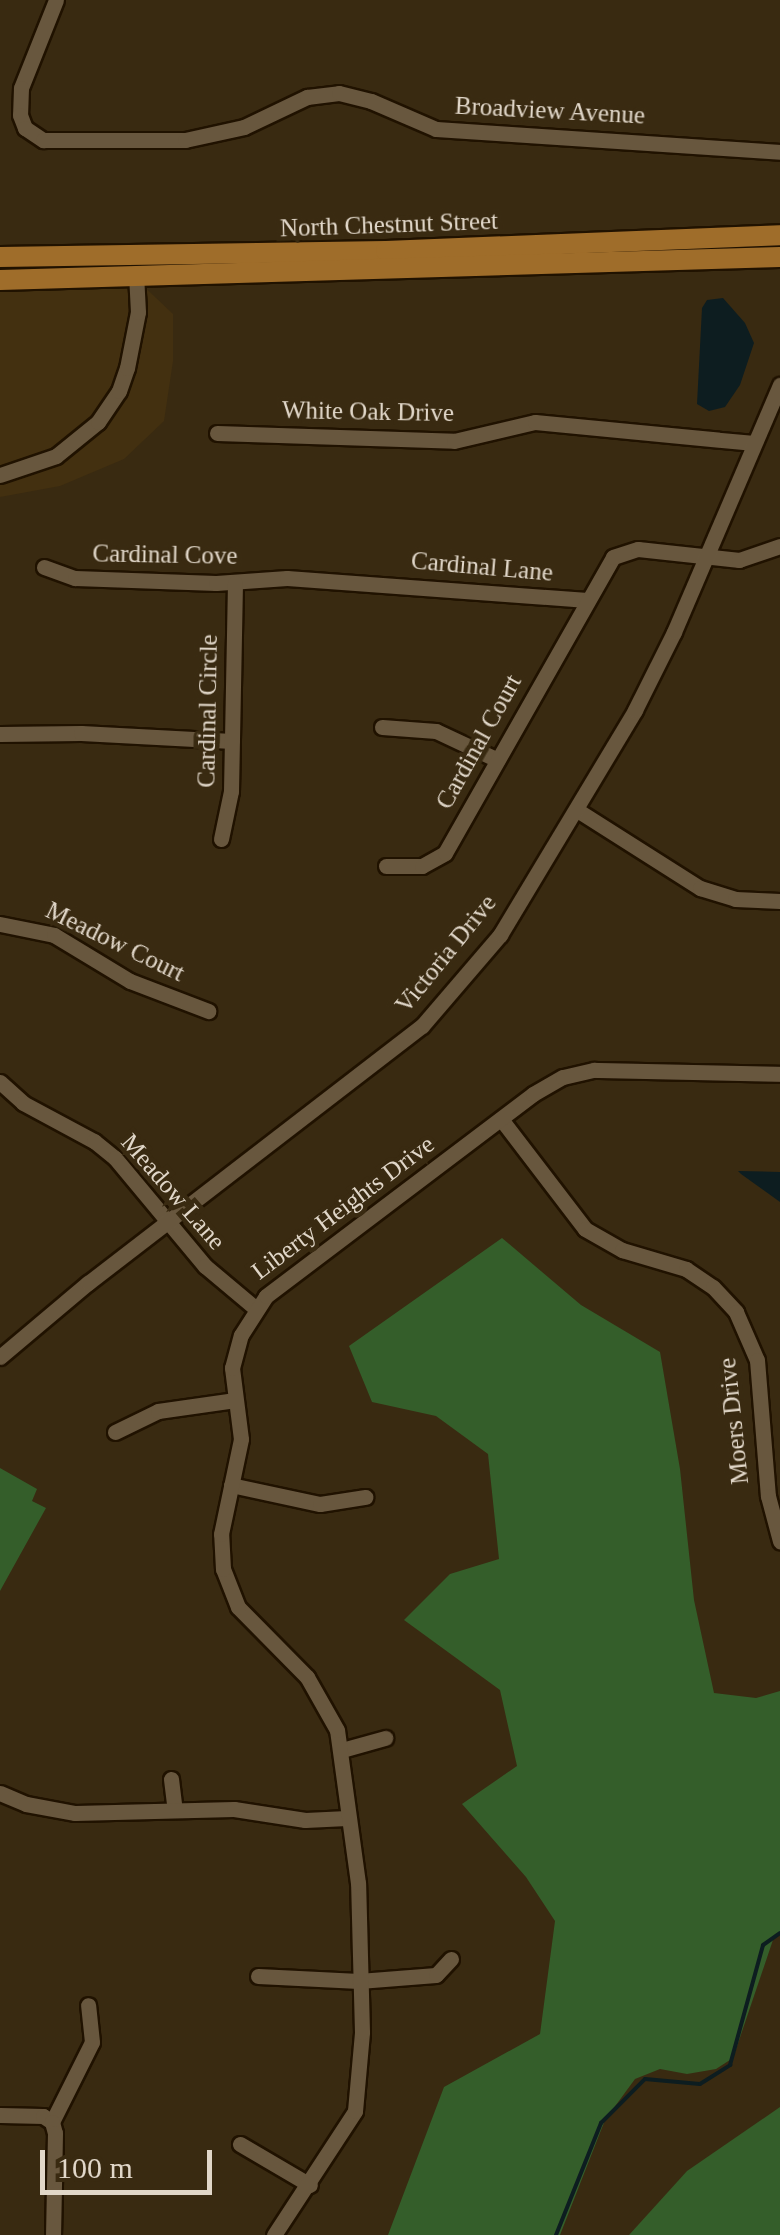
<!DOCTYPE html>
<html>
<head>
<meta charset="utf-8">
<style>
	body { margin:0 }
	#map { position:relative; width:780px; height:2235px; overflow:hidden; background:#392a11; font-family:"Times New Roman",serif }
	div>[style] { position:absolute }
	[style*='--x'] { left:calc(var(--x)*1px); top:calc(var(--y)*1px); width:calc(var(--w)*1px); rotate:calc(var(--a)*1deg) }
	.built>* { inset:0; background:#433010 }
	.green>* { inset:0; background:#345e2a }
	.water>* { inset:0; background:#0d1d20 }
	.stream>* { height:4px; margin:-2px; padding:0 2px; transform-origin:2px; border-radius:2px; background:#0d1d20 }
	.roads { filter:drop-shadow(2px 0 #201200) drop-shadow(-2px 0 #201200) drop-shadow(0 2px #201200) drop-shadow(0 -2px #201200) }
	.minor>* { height:15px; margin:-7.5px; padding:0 7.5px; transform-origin:7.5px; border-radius:7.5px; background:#68573e }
	.major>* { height:20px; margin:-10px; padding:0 10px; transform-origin:10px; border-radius:10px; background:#9f6d2a }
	span { translate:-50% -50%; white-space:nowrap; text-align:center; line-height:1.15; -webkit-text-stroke:9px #392a11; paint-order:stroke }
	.street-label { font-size:25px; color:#e1d7c9 }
	.scale { position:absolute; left:40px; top:2150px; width:172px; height:45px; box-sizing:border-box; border:5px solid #e1d7c9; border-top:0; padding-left:12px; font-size:30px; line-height:35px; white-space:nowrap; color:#e1d7c9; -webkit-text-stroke:8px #392a11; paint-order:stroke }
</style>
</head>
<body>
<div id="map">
	<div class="built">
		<i style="clip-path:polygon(0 279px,136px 279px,173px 314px,173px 361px,164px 421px,124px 459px,60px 486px,0 497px)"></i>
	</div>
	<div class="green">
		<i style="clip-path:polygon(502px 1238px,581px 1305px,660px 1352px,680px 1469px,694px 1600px,714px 1693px,756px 1698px,780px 1691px,780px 1933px,775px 1934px,733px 2058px,716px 2069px,687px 2074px,660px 2069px,635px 2079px,605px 2120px,560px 2235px,388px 2235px,444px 2087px,540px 2034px,555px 1921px,526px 1877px,462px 1804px,517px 1766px,500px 1690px,404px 1620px,450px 1574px,499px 1559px,488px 1454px,436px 1416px,372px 1402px,349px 1346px)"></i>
		<i style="clip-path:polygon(0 1468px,37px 1489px,32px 1501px,46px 1508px,0 1591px)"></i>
		<i style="clip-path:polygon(780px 2107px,780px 2235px,629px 2235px,687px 2171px)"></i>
	</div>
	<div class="water">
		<i style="clip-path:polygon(723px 298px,745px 323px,754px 343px,740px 385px,725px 407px,709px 411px,697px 404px,702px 308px,707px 300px)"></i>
		<i style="clip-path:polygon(738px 1171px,780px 1172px,780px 1202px,741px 1174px)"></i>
	</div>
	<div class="stream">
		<i style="--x:556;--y:2235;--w:121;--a:-68.1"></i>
		<i style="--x:601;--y:2123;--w:62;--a:-45"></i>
		<i style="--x:645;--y:2079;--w:55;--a:5.2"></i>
		<i style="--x:700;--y:2084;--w:36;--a:-32"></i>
		<i style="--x:730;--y:2065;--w:124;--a:-74.6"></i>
		<i style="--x:763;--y:1945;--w:21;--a:-35"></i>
	</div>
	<div class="roads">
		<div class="minor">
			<i style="--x:56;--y:0;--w:95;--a:111.7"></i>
			<i style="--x:21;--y:88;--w:27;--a:92"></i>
			<i style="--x:20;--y:115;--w:14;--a:69"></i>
			<i style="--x:25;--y:128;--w:22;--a:34"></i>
			<i style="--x:43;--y:140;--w:142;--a:0"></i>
			<i style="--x:185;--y:140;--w:60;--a:-12.4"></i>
			<i style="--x:244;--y:127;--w:70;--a:-25.5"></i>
			<i style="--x:307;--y:97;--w:32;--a:-7"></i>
			<i style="--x:339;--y:93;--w:33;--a:14"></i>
			<i style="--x:371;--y:101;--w:71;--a:23.3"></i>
			<i style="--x:436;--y:129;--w:345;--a:3.8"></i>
			<i style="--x:217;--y:433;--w:237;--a:1.9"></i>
			<i style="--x:454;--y:441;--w:83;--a:-13.2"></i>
			<i style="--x:535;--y:422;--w:220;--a:5.5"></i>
			<i style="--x:0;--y:475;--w:59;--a:-18.7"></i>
			<i style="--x:56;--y:456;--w:54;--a:-39"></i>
			<i style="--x:98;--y:422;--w:37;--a:-56"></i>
			<i style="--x:119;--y:391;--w:24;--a:-71"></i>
			<i style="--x:127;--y:368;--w:57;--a:-78.9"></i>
			<i style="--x:138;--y:312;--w:33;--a:-93"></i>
			<i style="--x:44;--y:567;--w:33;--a:20"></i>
			<i style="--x:75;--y:578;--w:141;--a:2"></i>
			<i style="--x:216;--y:583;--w:71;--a:-4"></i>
			<i style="--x:287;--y:578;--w:301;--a:4.2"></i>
			<i style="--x:382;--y:727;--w:54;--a:4.2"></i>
			<i style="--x:436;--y:731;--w:68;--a:25.1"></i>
			<i style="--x:0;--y:734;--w:81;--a:-0.7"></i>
			<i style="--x:81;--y:733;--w:151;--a:3"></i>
			<i style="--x:577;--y:810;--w:146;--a:32.4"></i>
			<i style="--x:700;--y:888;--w:37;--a:17"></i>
			<i style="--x:735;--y:899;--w:45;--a:2.5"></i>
			<i style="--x:221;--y:839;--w:49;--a:-78.2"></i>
			<i style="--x:231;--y:791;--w:208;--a:-88.9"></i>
			<i style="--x:386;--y:866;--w:36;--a:0"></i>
			<i style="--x:422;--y:866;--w:26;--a:-29"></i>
			<i style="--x:445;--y:853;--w:340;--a:-60.4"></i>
			<i style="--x:613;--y:557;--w:26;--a:-18"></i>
			<i style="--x:638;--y:549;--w:102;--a:6.2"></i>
			<i style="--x:739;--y:560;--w:43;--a:-18.9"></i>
			<i style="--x:0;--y:924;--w:55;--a:11.5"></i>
			<i style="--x:54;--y:935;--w:89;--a:31.2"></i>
			<i style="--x:130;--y:981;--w:84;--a:21"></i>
			<i style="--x:0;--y:1082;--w:31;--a:42"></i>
			<i style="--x:23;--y:1103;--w:81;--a:28.2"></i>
			<i style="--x:94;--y:1141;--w:27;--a:39"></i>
			<i style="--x:115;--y:1158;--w:141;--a:50.2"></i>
			<i style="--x:205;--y:1266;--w:65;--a:40"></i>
			<i style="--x:501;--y:1119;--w:138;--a:52.6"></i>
			<i style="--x:585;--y:1229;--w:43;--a:29.6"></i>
			<i style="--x:622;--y:1250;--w:67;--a:16.5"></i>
			<i style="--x:686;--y:1269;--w:32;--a:34"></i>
			<i style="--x:713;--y:1287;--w:34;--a:47"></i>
			<i style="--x:736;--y:1312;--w:52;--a:66.4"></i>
			<i style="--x:757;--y:1360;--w:136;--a:85.4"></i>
			<i style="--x:768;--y:1496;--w:47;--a:75.1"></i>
			<i style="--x:0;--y:1357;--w:115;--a:-40.1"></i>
			<i style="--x:88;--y:1283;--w:421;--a:-37.6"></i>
			<i style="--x:422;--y:1026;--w:120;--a:-49.4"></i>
			<i style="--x:500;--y:935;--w:262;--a:-59"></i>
			<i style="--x:635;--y:710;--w:87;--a:-63.4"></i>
			<i style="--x:674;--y:632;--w:269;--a:-66.8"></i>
			<i style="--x:115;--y:1432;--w:48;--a:-26"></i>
			<i style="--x:158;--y:1411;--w:78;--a:-8.1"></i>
			<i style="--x:231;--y:1485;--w:91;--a:12.1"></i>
			<i style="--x:320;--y:1504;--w:46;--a:-8.8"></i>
			<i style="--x:342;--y:1750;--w:45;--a:-15.6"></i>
			<i style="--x:171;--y:1779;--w:31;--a:83"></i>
			<i style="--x:0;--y:1793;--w:28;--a:23"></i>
			<i style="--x:26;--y:1804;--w:50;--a:10.4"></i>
			<i style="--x:75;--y:1813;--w:159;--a:-1.4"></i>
			<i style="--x:234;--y:1809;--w:72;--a:8.8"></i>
			<i style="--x:305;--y:1820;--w:42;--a:-2.7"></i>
			<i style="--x:258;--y:1976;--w:101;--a:2.8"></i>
			<i style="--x:359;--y:1981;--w:77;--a:-4.5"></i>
			<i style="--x:436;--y:1975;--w:22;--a:-47"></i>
			<i style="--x:0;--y:2115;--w:43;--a:1.3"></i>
			<i style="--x:43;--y:2116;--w:11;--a:34"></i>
			<i style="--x:52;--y:2122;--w:89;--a:-63.4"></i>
			<i style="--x:92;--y:2042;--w:37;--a:-96"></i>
			<i style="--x:52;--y:2122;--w:11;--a:75"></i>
			<i style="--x:55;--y:2133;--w:102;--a:91.1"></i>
			<i style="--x:240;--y:2144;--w:81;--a:30.4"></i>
			<i style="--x:274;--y:2235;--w:148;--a:-56.8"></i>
			<i style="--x:355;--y:2111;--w:79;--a:-84.9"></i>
			<i style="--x:362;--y:2032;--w:149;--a:-91.5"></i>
			<i style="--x:358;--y:1883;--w:154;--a:-97.8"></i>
			<i style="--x:337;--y:1730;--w:61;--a:-119.5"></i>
			<i style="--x:307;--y:1677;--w:98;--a:-134.6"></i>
			<i style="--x:238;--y:1607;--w:41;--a:-111.5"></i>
			<i style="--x:223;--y:1569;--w:35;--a:-93"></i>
			<i style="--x:221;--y:1534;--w:97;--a:-78.1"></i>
			<i style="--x:241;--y:1439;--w:72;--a:-97.2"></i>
			<i style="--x:232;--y:1368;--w:34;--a:-75"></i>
			<i style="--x:241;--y:1335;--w:46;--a:-57.3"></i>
			<i style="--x:266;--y:1296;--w:335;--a:-37.1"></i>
			<i style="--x:533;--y:1094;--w:34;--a:-30"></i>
			<i style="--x:563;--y:1077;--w:32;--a:-13"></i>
			<i style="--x:594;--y:1070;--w:186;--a:1.2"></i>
		</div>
		<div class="major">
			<i style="--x:0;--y:257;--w:386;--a:-0.9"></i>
			<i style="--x:386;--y:251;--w:394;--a:-2.3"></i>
			<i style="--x:0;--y:280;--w:780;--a:-1.69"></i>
		</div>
	</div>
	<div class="street-label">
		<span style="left:550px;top:111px;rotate:3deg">Broadview Avenue</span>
		<span style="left:389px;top:225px;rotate:-2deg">North Chestnut Street</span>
		<span style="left:368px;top:412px;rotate:1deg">White Oak Drive</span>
		<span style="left:165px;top:555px;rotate:1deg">Cardinal Cove</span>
		<span style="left:482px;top:567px;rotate:5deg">Cardinal Lane</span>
		<span style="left:208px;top:711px;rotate:-89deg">Cardinal Circle</span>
		<span style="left:479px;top:742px;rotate:-61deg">Cardinal Court</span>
		<span style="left:115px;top:942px;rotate:26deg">Meadow Court</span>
		<span style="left:446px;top:954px;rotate:-51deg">Victoria Drive</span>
		<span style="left:173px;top:1192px;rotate:49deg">Meadow Lane</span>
		<span style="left:343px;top:1208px;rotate:-37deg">Liberty Heights Drive</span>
		<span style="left:734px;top:1421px;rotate:-96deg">Moers Drive</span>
	</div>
	<div class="scale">100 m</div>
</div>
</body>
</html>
